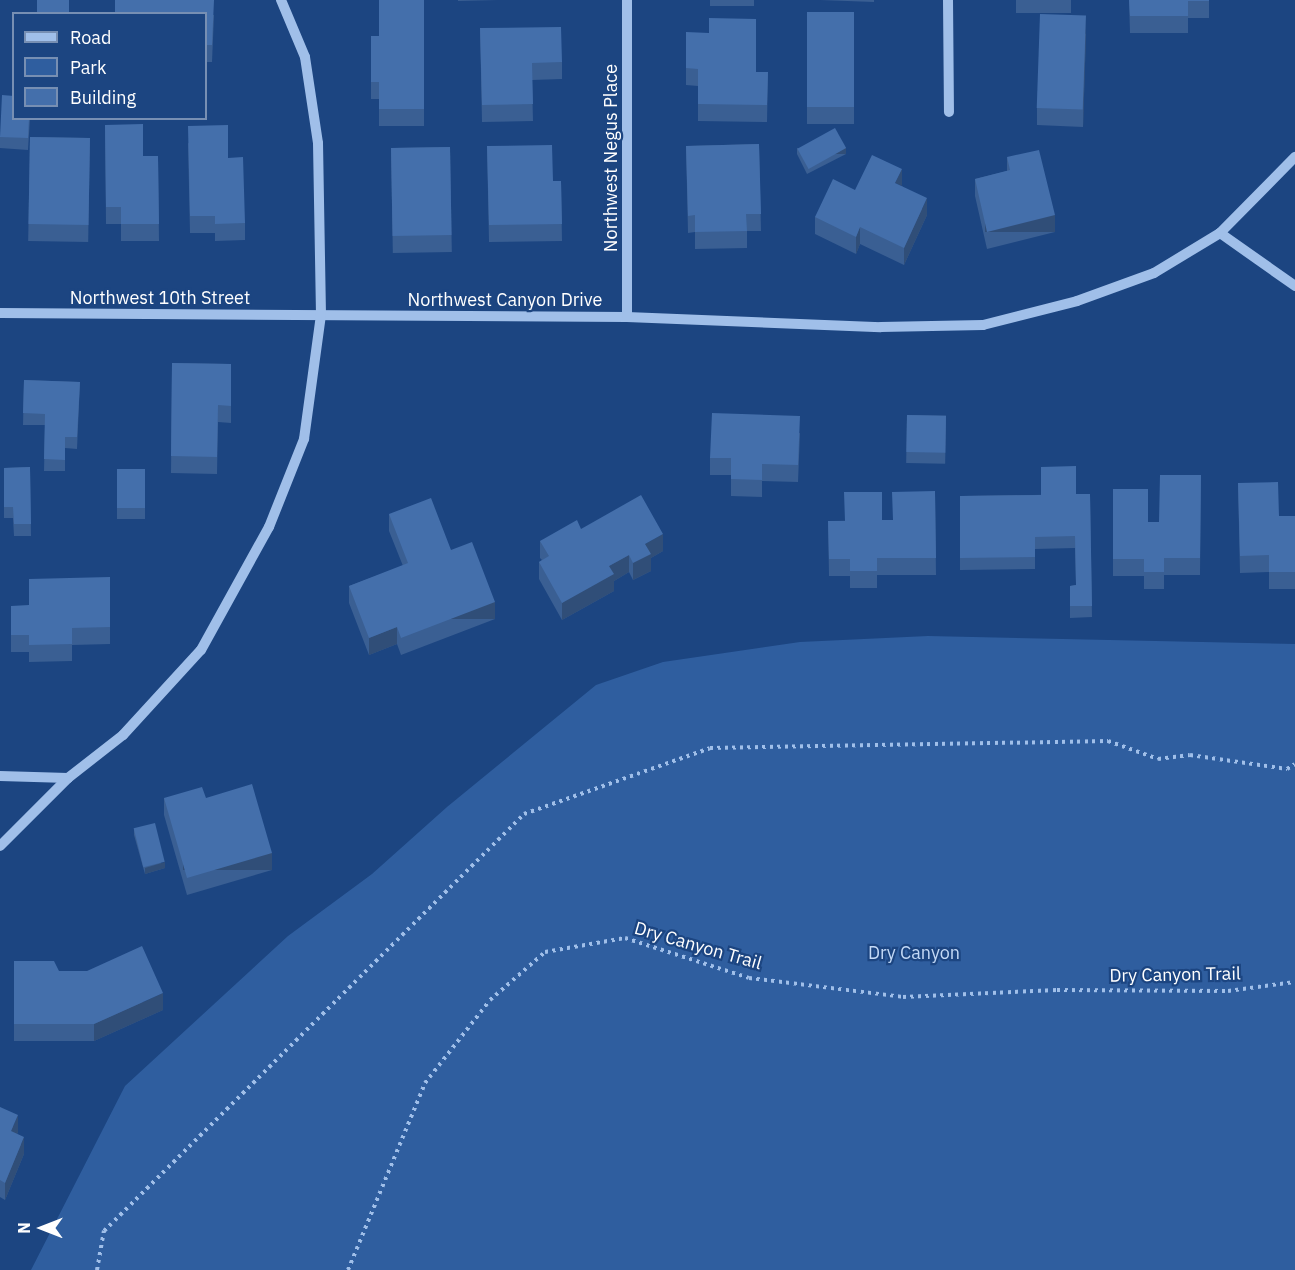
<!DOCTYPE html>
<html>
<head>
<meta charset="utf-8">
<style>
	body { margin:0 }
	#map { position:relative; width:1295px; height:1270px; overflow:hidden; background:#1c4581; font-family:"IBM Plex Sans",sans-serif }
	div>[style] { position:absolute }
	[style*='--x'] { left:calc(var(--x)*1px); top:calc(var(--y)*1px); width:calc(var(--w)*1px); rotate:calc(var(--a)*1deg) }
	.green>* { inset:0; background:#2f5e9f }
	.path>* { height:4px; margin-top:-2px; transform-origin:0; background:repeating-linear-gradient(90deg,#a0bfe9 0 3px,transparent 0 7.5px) }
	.minor>* { height:10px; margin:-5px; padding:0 5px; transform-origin:5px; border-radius:5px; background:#a0bfe9 }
	.wall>* { inset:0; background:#3a5f93; transform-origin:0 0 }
	.shaded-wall>* { inset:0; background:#304e78; transform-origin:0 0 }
	.building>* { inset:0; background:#446fab; transform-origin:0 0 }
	span { translate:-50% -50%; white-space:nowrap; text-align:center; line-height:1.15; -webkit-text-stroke:4.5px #1c4581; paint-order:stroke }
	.street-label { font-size:18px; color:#fff }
	.park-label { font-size:18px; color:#c4daf7 }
	.legend { position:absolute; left:12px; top:12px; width:195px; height:108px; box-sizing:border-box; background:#1c4581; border:2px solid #778fb3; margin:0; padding:8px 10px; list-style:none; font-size:18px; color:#fff }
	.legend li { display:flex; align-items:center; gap:12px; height:30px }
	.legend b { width:30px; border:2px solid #778fb3 }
	.north { position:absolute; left:12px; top:1198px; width:60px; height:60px; -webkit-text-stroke:4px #1c4581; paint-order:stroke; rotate:270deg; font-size:16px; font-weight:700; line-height:24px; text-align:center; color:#fff }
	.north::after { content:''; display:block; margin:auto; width:21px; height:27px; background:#fff; clip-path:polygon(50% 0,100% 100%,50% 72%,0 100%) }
</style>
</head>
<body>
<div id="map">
	<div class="green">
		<i style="clip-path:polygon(928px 636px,1295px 644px,1295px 1270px,31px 1270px,125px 1086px,288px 936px,372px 874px,447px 807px,596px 685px,663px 662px,800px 642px)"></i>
	</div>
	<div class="path">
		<i style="--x:97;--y:1270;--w:40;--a:-80"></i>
		<i style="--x:104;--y:1231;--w:592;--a:-44.79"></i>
		<i style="--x:524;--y:814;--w:197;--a:-19.5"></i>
		<i style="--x:710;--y:748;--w:398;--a:-1"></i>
		<i style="--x:1108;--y:741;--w:53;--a:19.8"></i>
		<i style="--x:1158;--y:759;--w:32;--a:-7"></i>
		<i style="--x:1190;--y:755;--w:98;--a:8.2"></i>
		<i style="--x:1287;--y:769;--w:9;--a:-32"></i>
		<i style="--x:348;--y:1270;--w:202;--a:-67.6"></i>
		<i style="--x:425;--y:1083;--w:105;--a:-51.9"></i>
		<i style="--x:490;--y:1000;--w:73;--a:-41.1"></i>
		<i style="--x:545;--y:952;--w:81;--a:-9.9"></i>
		<i style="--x:625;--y:938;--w:130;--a:17.9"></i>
		<i style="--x:749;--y:978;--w:155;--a:7"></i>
		<i style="--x:903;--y:997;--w:154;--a:-2.6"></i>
		<i style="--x:1057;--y:990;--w:171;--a:0.3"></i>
		<i style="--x:1228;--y:991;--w:68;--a:-7.7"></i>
	</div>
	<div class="minor">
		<i style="--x:627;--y:0;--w:317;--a:90"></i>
		<i style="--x:948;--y:0;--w:112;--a:89.5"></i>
		<i style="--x:1220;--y:233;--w:92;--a:35.2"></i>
		<i style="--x:0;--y:313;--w:627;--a:0.37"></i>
		<i style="--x:627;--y:317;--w:254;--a:2.3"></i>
		<i style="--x:881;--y:327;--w:102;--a:-1.1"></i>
		<i style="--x:983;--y:325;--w:97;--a:-14.3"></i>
		<i style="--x:1077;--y:301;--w:82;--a:-20"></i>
		<i style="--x:1154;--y:273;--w:77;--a:-31.2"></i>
		<i style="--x:1220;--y:233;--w:107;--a:-45.4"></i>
		<i style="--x:0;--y:776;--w:68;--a:1.7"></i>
		<i style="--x:0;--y:846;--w:96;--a:-45"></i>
		<i style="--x:68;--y:778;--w:70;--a:-38"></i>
		<i style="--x:123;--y:735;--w:115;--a:-47.5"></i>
		<i style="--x:201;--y:650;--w:141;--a:-61.1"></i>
		<i style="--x:269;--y:527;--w:95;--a:-68.3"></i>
		<i style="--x:304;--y:439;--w:125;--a:-82.2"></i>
		<i style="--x:321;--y:315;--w:172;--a:-91"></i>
		<i style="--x:318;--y:143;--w:87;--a:-98.6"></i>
		<i style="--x:305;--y:57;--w:62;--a:-112.8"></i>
	</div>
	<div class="wall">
		<i style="clip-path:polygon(424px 0,424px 126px,379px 126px,379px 99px,371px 99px,371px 36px,379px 36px)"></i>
		<i style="clip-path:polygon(458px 0,498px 0,458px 1px)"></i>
		<i style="left:710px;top:0;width:44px;height:6px"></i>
		<i style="clip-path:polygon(820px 0,874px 0,874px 2px)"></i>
		<i style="left:1016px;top:0;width:55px;height:13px"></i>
		<i style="clip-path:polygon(1129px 0,1209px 0,1209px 18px,1188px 18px,1188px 33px,1130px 33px)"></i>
		<i style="left:807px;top:12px;width:47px;height:112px"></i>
		<i style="clip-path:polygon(206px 14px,214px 15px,212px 62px,206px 62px)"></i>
		<i style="clip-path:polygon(480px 28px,562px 62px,562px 79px,532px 80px,533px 121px,482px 122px)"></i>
		<i style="clip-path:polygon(686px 32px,756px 72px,768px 72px,767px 122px,698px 121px,698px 86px,686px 85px)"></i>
		<i style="clip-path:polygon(1086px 33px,1083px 127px,1037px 125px,1037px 108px)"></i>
		<i style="clip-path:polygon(30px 118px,28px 150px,0 148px,0 137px)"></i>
		<i style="clip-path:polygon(105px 125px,143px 156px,158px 156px,159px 241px,121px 241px,121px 224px,106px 224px)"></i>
		<i style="left:30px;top:137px;width:60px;height:104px;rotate:1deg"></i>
		<i style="clip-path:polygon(188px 143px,228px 158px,245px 223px,245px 240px,215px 241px,215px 233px,190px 233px)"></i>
		<i style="clip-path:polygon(759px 144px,761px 231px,747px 231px,747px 248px,695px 249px,695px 232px,688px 233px,686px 146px)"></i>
		<i style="clip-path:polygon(487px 146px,553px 181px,561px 181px,562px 241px,489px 242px)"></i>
		<i style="left:450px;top:147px;width:105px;height:59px;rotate:89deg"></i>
		<i style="clip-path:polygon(797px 148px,846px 154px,807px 174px,797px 154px)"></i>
		<i style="clip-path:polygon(1007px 157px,1055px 232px,987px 249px,975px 196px,975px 179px,1007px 171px)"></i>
		<i style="clip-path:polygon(902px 186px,927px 215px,904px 265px,860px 244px,856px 254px,815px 234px,815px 217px,855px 190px)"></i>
		<i style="clip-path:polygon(172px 363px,231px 364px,231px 423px,218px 422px,217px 474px,171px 473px)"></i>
		<i style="clip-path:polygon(24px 380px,80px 382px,77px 449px,65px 448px,65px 471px,44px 471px,45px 425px,23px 425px)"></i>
		<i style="left:907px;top:415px;width:39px;height:48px;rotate:1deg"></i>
		<i style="clip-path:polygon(800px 433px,798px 482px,762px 481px,762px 497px,731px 496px,731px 475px,710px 475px,710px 458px)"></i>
		<i style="clip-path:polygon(30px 467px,31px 536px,14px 536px,13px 518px,4px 518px,4px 468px)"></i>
		<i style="left:145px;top:469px;width:50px;height:28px;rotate:90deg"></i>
		<i style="clip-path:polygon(1201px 475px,1200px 575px,1164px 575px,1164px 589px,1144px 589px,1144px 576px,1113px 576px,1113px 489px,1148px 522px,1159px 522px)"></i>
		<i style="clip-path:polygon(1238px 483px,1279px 516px,1295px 516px,1295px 589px,1269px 589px,1269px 572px,1240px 573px)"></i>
		<i style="clip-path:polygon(935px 491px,936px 575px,877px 575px,877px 588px,850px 588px,850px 576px,829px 576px,828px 521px,893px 520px)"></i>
		<i style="clip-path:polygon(1090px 494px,1092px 617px,1070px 618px,1070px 586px,1076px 585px,1075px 548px,1035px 549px,1035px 569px,960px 570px,960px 496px)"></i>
		<i style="clip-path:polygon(389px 514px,451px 550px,495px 619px,401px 655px,397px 644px,369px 655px,349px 603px,349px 586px,403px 566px,389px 531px)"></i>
		<i style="clip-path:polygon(581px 529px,663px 551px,651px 558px,651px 571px,633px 580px,629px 572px,614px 581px,614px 591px,562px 620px,539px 579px,539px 562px,542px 560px,540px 558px,540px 541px)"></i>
		<i style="clip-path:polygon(11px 623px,110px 627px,110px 644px,72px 645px,72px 661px,29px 662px,29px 652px,11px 652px)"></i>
		<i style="clip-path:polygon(164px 798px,206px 798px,272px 870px,187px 895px,164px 815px)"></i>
		<i style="clip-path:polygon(134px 829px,165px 868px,145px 874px,134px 835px)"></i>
		<i style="clip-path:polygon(14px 961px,59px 971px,163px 1010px,94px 1041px,14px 1041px)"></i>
		<i style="clip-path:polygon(0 1107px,18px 1132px,17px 1134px,24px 1154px,5px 1200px,0 1197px)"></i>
	</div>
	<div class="shaded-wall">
		<i style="clip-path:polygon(1086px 16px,1086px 33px,1083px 127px,1083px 110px)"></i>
		<i style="left:846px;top:148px;width:6px;height:44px;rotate:90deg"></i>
		<i style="clip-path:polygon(902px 169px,902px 186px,895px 183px)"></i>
		<i style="clip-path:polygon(927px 198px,927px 215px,904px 265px,904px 248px)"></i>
		<i style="left:1055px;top:215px;width:17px;height:70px;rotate:90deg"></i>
		<i style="clip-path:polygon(860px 227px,860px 244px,856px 254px,856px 237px)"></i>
		<i style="clip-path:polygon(663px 534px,663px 551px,651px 558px,651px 571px,633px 580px,633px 563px,645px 544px)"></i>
		<i style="clip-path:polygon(629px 555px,629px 572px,614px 581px,614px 591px,562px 620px,562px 603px,609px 566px)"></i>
		<i style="left:495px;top:602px;width:17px;height:101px;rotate:90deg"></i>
		<i style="clip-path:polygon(397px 627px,397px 644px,369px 655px,369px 638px)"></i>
		<i style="left:272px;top:853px;width:17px;height:89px;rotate:90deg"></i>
		<i style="clip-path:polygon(165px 862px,165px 868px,145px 874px,145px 868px)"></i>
		<i style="clip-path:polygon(163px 993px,163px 1010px,94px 1041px,94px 1024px)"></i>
		<i style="clip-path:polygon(18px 1115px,18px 1132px,11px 1148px,11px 1131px)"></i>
		<i style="clip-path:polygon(24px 1137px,24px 1154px,5px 1200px,5px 1183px)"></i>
	</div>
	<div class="building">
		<i style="left:37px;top:0;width:32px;height:14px"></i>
		<i style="clip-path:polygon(115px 0,214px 0,212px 45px,206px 45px,206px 14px,115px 14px)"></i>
		<i style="clip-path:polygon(379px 0,424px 0,424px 109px,379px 109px,379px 82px,371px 82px,371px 36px,379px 36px)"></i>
		<i style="clip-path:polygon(1129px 0,1209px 0,1209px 1px,1188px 1px,1188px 16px,1130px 16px)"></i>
		<i style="left:807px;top:12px;width:47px;height:95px"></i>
		<i style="left:1040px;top:14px;width:46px;height:94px;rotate:2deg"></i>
		<i style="clip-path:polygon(709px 18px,756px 19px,756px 72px,768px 72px,767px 105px,698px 104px,698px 69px,686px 68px,686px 32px,709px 33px)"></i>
		<i style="clip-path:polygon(561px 27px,562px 62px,532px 63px,533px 104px,482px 105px,480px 28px)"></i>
		<i style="clip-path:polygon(2px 95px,14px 96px,14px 118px,29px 118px,28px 138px,0 137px)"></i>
		<i style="clip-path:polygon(143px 124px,143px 156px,158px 156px,159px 224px,121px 224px,121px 207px,106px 207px,105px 125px)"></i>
		<i style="clip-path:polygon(228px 125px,228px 158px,243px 157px,245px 223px,215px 224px,215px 216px,190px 216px,188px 126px)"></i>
		<i style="left:835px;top:128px;width:23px;height:43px;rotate:61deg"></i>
		<i style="left:30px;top:137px;width:60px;height:87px;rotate:1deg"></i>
		<i style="clip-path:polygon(759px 144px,761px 214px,746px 214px,747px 231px,695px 232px,695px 215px,688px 216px,686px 146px)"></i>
		<i style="clip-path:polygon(552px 145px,553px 181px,561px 181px,562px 224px,489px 225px,487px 146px)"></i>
		<i style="left:450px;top:147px;width:88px;height:59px;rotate:89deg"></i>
		<i style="clip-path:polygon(1039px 150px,1055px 215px,987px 232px,975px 179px,1010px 170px,1007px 157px)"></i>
		<i style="clip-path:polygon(872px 155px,902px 169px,895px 183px,927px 198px,904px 248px,860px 227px,856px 237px,815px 217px,833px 179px,855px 190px)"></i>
		<i style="clip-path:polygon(172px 363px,231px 364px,231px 406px,218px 405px,217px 457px,171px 456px)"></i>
		<i style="clip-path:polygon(24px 380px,80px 382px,77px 437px,65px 437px,65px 460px,44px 459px,45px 414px,23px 413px)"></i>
		<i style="clip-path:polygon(712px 413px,800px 416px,798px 465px,762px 464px,762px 480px,731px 479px,731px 458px,710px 458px)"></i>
		<i style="left:907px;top:415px;width:39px;height:37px;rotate:1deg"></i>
		<i style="clip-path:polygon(1076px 466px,1076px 494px,1090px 494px,1092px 606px,1070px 606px,1070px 586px,1076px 585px,1075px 536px,1035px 537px,1035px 557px,960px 558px,960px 496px,1041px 495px,1041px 467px)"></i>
		<i style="clip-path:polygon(30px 467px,31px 524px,14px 524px,13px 507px,4px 507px,4px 468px)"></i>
		<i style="left:145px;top:469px;width:39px;height:28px;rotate:90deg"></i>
		<i style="clip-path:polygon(1160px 475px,1201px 475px,1200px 558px,1164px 558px,1164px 572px,1144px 572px,1144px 559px,1113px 559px,1113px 489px,1148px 489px,1148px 522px,1159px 522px)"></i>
		<i style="clip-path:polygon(1278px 482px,1279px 516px,1295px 516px,1295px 572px,1269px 572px,1269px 555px,1240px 556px,1238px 483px)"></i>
		<i style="clip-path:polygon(935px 491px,936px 558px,877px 558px,877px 571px,850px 571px,850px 559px,829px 559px,828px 521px,845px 521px,844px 492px,882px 492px,882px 520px,893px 520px,892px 492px)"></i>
		<i style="clip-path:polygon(641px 495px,663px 534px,645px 544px,651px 554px,633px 563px,629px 555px,609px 566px,614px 574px,562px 603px,539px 562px,549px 556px,540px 541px,577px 520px,581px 529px)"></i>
		<i style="clip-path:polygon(431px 498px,451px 550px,472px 542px,495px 602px,401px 638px,397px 627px,369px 638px,349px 586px,408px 563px,389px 514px)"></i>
		<i style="clip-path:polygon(110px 577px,110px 627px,72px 628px,72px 644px,29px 645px,29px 635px,11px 635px,11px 606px,29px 605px,29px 579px)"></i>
		<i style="clip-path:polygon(252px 784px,272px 853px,187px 878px,164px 798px,202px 787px,206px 798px)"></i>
		<i style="left:155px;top:823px;width:40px;height:22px;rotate:76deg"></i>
		<i style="clip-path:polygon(142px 946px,163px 993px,94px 1024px,14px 1024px,14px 961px,54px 961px,59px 971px,87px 971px)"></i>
		<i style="clip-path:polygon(0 1107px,18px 1115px,11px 1131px,24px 1137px,5px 1183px,0 1180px)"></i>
	</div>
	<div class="street-label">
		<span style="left:611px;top:158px;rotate:-90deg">Northwest Negus Place</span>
		<span style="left:160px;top:298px">Northwest 10th Street</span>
		<span style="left:505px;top:300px">Northwest Canyon Drive</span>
		<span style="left:698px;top:946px;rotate:16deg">Dry Canyon Trail</span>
		<span style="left:1175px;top:975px;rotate:-1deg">Dry Canyon Trail</span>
	</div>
	<div class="park-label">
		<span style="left:914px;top:953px">Dry Canyon</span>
	</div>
	<ul class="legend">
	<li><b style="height:8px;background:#a0bfe9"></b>Road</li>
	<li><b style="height:16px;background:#2f5e9f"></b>Park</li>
	<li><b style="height:16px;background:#446fab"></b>Building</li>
	</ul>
	<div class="north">N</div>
</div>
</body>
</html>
